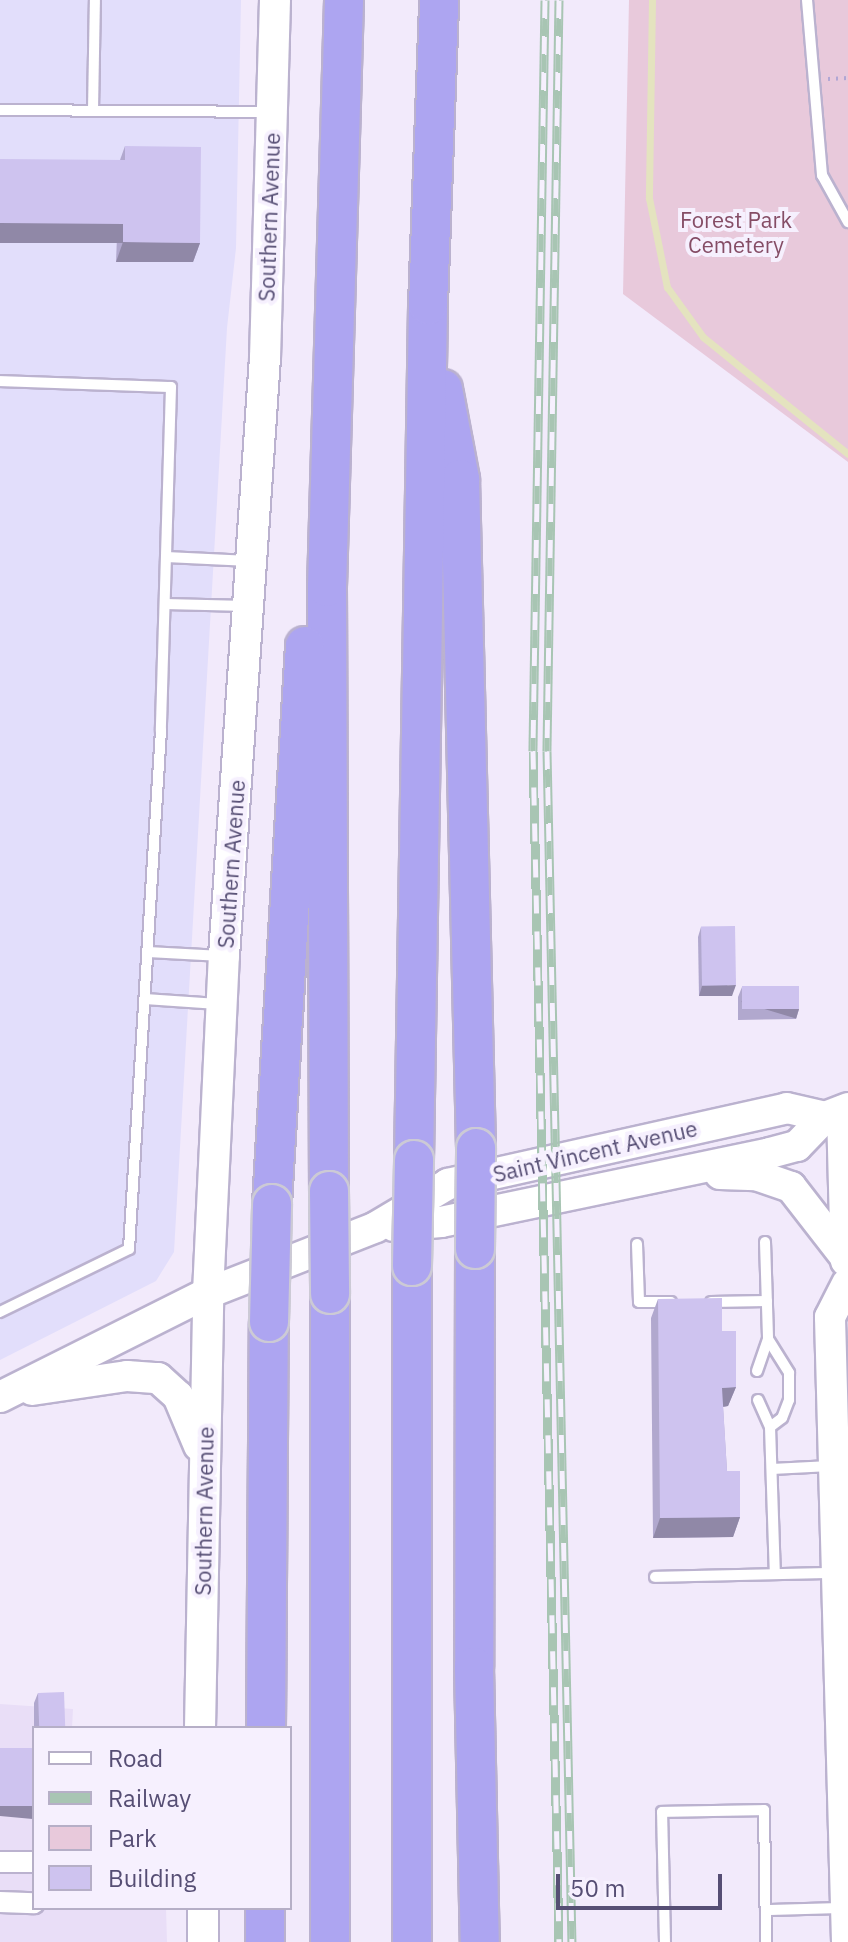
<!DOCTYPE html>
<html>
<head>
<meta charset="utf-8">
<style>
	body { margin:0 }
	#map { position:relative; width:848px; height:1942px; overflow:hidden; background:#f2eafb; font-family:"IBM Plex Sans",sans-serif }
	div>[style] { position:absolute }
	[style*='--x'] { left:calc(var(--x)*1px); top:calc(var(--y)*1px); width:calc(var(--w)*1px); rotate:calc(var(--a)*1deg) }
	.residential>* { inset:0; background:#e9def7 }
	.commercial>* { inset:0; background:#e2defb }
	.green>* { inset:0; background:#e8c9db }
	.stream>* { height:7px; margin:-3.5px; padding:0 3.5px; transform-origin:3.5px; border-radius:3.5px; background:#e4e3bf }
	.path>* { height:4px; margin-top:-2px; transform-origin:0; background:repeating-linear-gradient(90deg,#b0a6d4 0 2px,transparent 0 8px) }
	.roads { filter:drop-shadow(2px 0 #bbb2cf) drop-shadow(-2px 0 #bbb2cf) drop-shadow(0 2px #bbb2cf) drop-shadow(0 -2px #bbb2cf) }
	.lane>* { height:10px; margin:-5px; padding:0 5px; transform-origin:5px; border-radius:5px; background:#fff }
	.street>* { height:20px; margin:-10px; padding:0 10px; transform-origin:10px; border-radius:10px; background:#fff }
	.secondary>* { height:30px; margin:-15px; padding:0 15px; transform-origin:15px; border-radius:15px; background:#fff }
	.highway>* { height:38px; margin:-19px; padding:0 19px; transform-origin:19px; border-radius:19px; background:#ada5f1 }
	.rail>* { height:9px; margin-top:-4.5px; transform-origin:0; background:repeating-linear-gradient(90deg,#f6f0fe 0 18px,#a8c5b3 0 36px); box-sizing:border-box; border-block:2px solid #a8c5b3 }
	.bridges { filter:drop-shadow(2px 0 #cccad5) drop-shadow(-2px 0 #cccad5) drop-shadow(0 2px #cccad5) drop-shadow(0 -2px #cccad5) }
	.highway-bridge>* { height:38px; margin:-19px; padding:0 19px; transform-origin:19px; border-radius:19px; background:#ada5f1 }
	.wall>* { inset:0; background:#b1a8ce }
	.shaded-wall>* { inset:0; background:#9088a7; transform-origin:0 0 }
	.building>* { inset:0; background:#cec3ef; transform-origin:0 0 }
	span { translate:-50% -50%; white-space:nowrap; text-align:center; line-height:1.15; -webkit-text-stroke:8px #f6f0fe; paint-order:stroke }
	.street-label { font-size:22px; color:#564e74 }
	.park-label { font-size:22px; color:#854d66 }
	.legend { position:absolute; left:32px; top:1726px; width:260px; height:184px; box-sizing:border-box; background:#f6f0fe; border:2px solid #b6afc7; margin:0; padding:10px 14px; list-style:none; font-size:24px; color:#564e74 }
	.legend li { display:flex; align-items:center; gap:16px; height:40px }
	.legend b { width:40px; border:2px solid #b6afc7 }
	.scale { position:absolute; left:556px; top:1874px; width:166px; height:36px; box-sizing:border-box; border:4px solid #564e74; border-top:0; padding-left:10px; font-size:24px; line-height:28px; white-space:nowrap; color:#564e74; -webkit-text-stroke:6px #f6f0fe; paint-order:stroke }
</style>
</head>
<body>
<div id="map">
	<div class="residential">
		<i style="clip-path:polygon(0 1704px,73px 1709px,72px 1728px,34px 1728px,34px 1908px,166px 1908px,167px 1942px,0 1942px)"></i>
	</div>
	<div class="commercial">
		<i style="clip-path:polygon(0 0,241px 0,236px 248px,227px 328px,174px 1252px,156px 1281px,0 1360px)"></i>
	</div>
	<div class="green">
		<i style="clip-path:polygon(629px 0,848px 0,848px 462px,623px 294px)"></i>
	</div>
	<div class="stream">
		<i style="--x:652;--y:0;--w:198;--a:90.9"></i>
		<i style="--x:649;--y:198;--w:91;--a:78.6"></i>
		<i style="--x:667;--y:287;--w:62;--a:54.2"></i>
		<i style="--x:703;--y:337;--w:186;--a:38.9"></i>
	</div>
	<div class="path">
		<i style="--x:828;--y:79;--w:20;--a:-3"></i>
	</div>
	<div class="roads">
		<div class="lane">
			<i style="--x:807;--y:0;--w:176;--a:85.1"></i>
			<i style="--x:822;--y:175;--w:54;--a:61"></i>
			<i style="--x:0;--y:110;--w:270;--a:0.4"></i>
			<i style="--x:93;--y:110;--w:110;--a:-89"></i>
			<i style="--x:0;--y:381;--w:171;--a:2"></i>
			<i style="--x:171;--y:387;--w:343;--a:91.7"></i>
			<i style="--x:161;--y:730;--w:520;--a:93.53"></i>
			<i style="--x:129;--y:1249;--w:144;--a:154"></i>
			<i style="--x:166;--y:557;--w:84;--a:2.7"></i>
			<i style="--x:165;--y:604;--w:82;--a:1.4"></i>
			<i style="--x:148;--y:952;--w:74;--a:3.1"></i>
			<i style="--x:145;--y:999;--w:73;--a:3.9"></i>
			<i style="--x:765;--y:1242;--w:97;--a:88.2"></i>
			<i style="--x:768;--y:1339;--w:40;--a:58"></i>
			<i style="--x:789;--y:1373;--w:27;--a:90"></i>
			<i style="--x:789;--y:1400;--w:19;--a:111"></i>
			<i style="--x:782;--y:1418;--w:15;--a:143"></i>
			<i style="--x:770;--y:1427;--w:147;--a:88.1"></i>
			<i style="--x:637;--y:1244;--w:58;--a:88"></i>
			<i style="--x:639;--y:1302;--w:32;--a:0"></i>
			<i style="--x:711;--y:1302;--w:56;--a:-1"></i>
			<i style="--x:757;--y:1371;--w:34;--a:-71"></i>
			<i style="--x:758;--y:1400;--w:30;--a:66"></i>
			<i style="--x:772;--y:1469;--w:58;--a:-3"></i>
			<i style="--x:655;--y:1577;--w:178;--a:-1.3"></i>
			<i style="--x:766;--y:1910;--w:78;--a:-1.5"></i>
			<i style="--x:665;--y:1942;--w:130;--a:-91.3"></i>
			<i style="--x:662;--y:1812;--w:102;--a:-1.1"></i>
			<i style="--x:764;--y:1810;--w:132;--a:89.1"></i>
		</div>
		<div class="street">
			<i style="--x:0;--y:1862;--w:34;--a:0"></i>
			<i style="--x:0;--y:1902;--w:34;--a:2"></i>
		</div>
		<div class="secondary">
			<i style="--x:842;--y:1111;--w:150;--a:88.5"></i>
			<i style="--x:720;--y:1174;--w:36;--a:2"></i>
			<i style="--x:756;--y:1175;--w:37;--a:19"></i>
			<i style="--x:791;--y:1187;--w:90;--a:52.2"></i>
			<i style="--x:394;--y:1226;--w:47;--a:-4.9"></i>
			<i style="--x:441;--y:1222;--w:336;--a:-11.8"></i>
			<i style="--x:770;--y:1153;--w:28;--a:-15"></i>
			<i style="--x:797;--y:1146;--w:40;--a:-46"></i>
			<i style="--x:825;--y:1117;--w:25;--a:-21"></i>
			<i style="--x:32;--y:1390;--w:96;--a:-8.4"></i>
			<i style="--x:127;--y:1376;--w:31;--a:4"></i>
			<i style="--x:158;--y:1378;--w:27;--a:42"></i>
			<i style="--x:178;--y:1396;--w:54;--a:67.2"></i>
			<i style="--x:0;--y:1397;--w:233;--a:-26.6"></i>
			<i style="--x:208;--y:1293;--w:180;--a:-21.4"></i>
			<i style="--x:376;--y:1227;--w:84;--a:-30.8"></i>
			<i style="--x:448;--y:1184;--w:347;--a:-12.6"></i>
			<i style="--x:787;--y:1108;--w:39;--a:13"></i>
			<i style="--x:200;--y:1728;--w:435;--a:-88.9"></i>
			<i style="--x:208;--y:1293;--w:337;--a:-87.3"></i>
			<i style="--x:224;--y:956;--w:599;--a:-86.08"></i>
			<i style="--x:265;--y:358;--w:358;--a:-88.4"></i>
			<i style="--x:203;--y:1908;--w:34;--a:90"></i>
			<i style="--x:847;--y:1942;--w:625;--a:-91.56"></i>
			<i style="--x:830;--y:1317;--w:37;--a:-63"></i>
		</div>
		<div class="highway">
			<i style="--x:443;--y:389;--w:92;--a:79.3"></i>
			<i style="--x:460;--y:479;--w:669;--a:88.63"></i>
			<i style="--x:414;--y:1160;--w:855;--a:-89.06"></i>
			<i style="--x:428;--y:305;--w:305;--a:-87.9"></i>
			<i style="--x:329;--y:1191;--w:604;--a:-90.19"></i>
			<i style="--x:327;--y:587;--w:587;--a:-88.34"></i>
			<i style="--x:272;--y:1204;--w:559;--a:-86.62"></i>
			<i style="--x:475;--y:1249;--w:418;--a:90.1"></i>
			<i style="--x:474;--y:1667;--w:275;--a:88.8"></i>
			<i style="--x:330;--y:1294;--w:648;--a:90"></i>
			<i style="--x:266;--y:1728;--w:406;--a:-89.6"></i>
			<i style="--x:265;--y:1908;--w:34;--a:90"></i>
			<i style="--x:412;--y:1942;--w:676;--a:-90"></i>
		</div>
	</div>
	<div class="rail">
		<i style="--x:545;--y:0;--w:751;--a:90.92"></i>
		<i style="--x:533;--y:751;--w:1191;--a:88.75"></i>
		<i style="--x:559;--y:0;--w:751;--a:90.92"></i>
		<i style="--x:547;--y:751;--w:1191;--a:88.8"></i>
	</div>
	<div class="bridges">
		<div class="highway-bridge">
			<i style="--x:329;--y:1191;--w:103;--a:89.4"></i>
			<i style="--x:475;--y:1249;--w:101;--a:-89.4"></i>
			<i style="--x:412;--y:1266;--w:106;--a:-88.9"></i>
			<i style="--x:269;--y:1322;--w:118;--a:-88.5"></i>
		</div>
	</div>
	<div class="wall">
		<i style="clip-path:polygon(125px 146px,200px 243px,193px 262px,116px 262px,120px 160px)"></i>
		<i style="clip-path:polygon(701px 927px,732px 996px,699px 996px,698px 937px)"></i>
		<i style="clip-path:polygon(742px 987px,799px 1009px,796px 1019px,738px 1020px,738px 997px)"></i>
		<i style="clip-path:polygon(658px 1299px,736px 1387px,728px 1406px,723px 1407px,727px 1471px,740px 1517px,733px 1537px,653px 1538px,651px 1318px)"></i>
		<i style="clip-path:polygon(38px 1693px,65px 1728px,34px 1728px,34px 1703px)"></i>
	</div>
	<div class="shaded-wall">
		<i style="left:0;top:223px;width:123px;height:20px"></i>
		<i style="clip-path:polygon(123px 242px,200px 243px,193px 262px,116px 262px)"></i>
		<i style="clip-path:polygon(736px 985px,732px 996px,699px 996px,702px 986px)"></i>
		<i style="left:799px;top:1009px;width:10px;height:57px;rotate:107deg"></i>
		<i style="clip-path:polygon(736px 1387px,728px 1406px,715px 1408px,722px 1388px)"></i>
		<i style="clip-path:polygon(740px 1517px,733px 1537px,653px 1538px,660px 1518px)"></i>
		<i style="left:0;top:1803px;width:34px;height:13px;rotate:5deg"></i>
	</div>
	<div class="building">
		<i style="clip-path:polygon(125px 146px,201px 147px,200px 243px,123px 242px,123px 224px,0 223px,0 159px,125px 160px)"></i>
		<i style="left:735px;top:926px;width:59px;height:34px;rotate:89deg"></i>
		<i style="left:799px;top:986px;width:23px;height:57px;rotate:90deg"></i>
		<i style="clip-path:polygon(722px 1298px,722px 1331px,736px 1331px,736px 1387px,722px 1388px,727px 1471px,740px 1471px,740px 1517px,660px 1518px,658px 1299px)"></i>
		<i style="left:64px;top:1692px;width:36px;height:26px;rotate:88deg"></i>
		<i style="left:34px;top:1748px;width:58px;height:34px;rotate:90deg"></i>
	</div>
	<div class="street-label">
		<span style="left:269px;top:217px;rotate:-88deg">Southern Avenue</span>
		<span style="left:231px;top:864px;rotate:-86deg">Southern Avenue</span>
		<span style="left:595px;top:1151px;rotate:-13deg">Saint Vincent Avenue</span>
		<span style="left:204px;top:1511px;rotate:-89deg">Southern Avenue</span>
	</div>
	<div class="park-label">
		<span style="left:736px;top:232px">Forest Park<br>Cemetery</span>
	</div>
	<ul class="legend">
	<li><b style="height:10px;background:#fff"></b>Road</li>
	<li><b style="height:10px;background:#a8c5b3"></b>Railway</li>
	<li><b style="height:22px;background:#e8c9db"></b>Park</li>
	<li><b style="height:22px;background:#cec3ef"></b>Building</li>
	</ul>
	<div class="scale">50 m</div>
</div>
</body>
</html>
